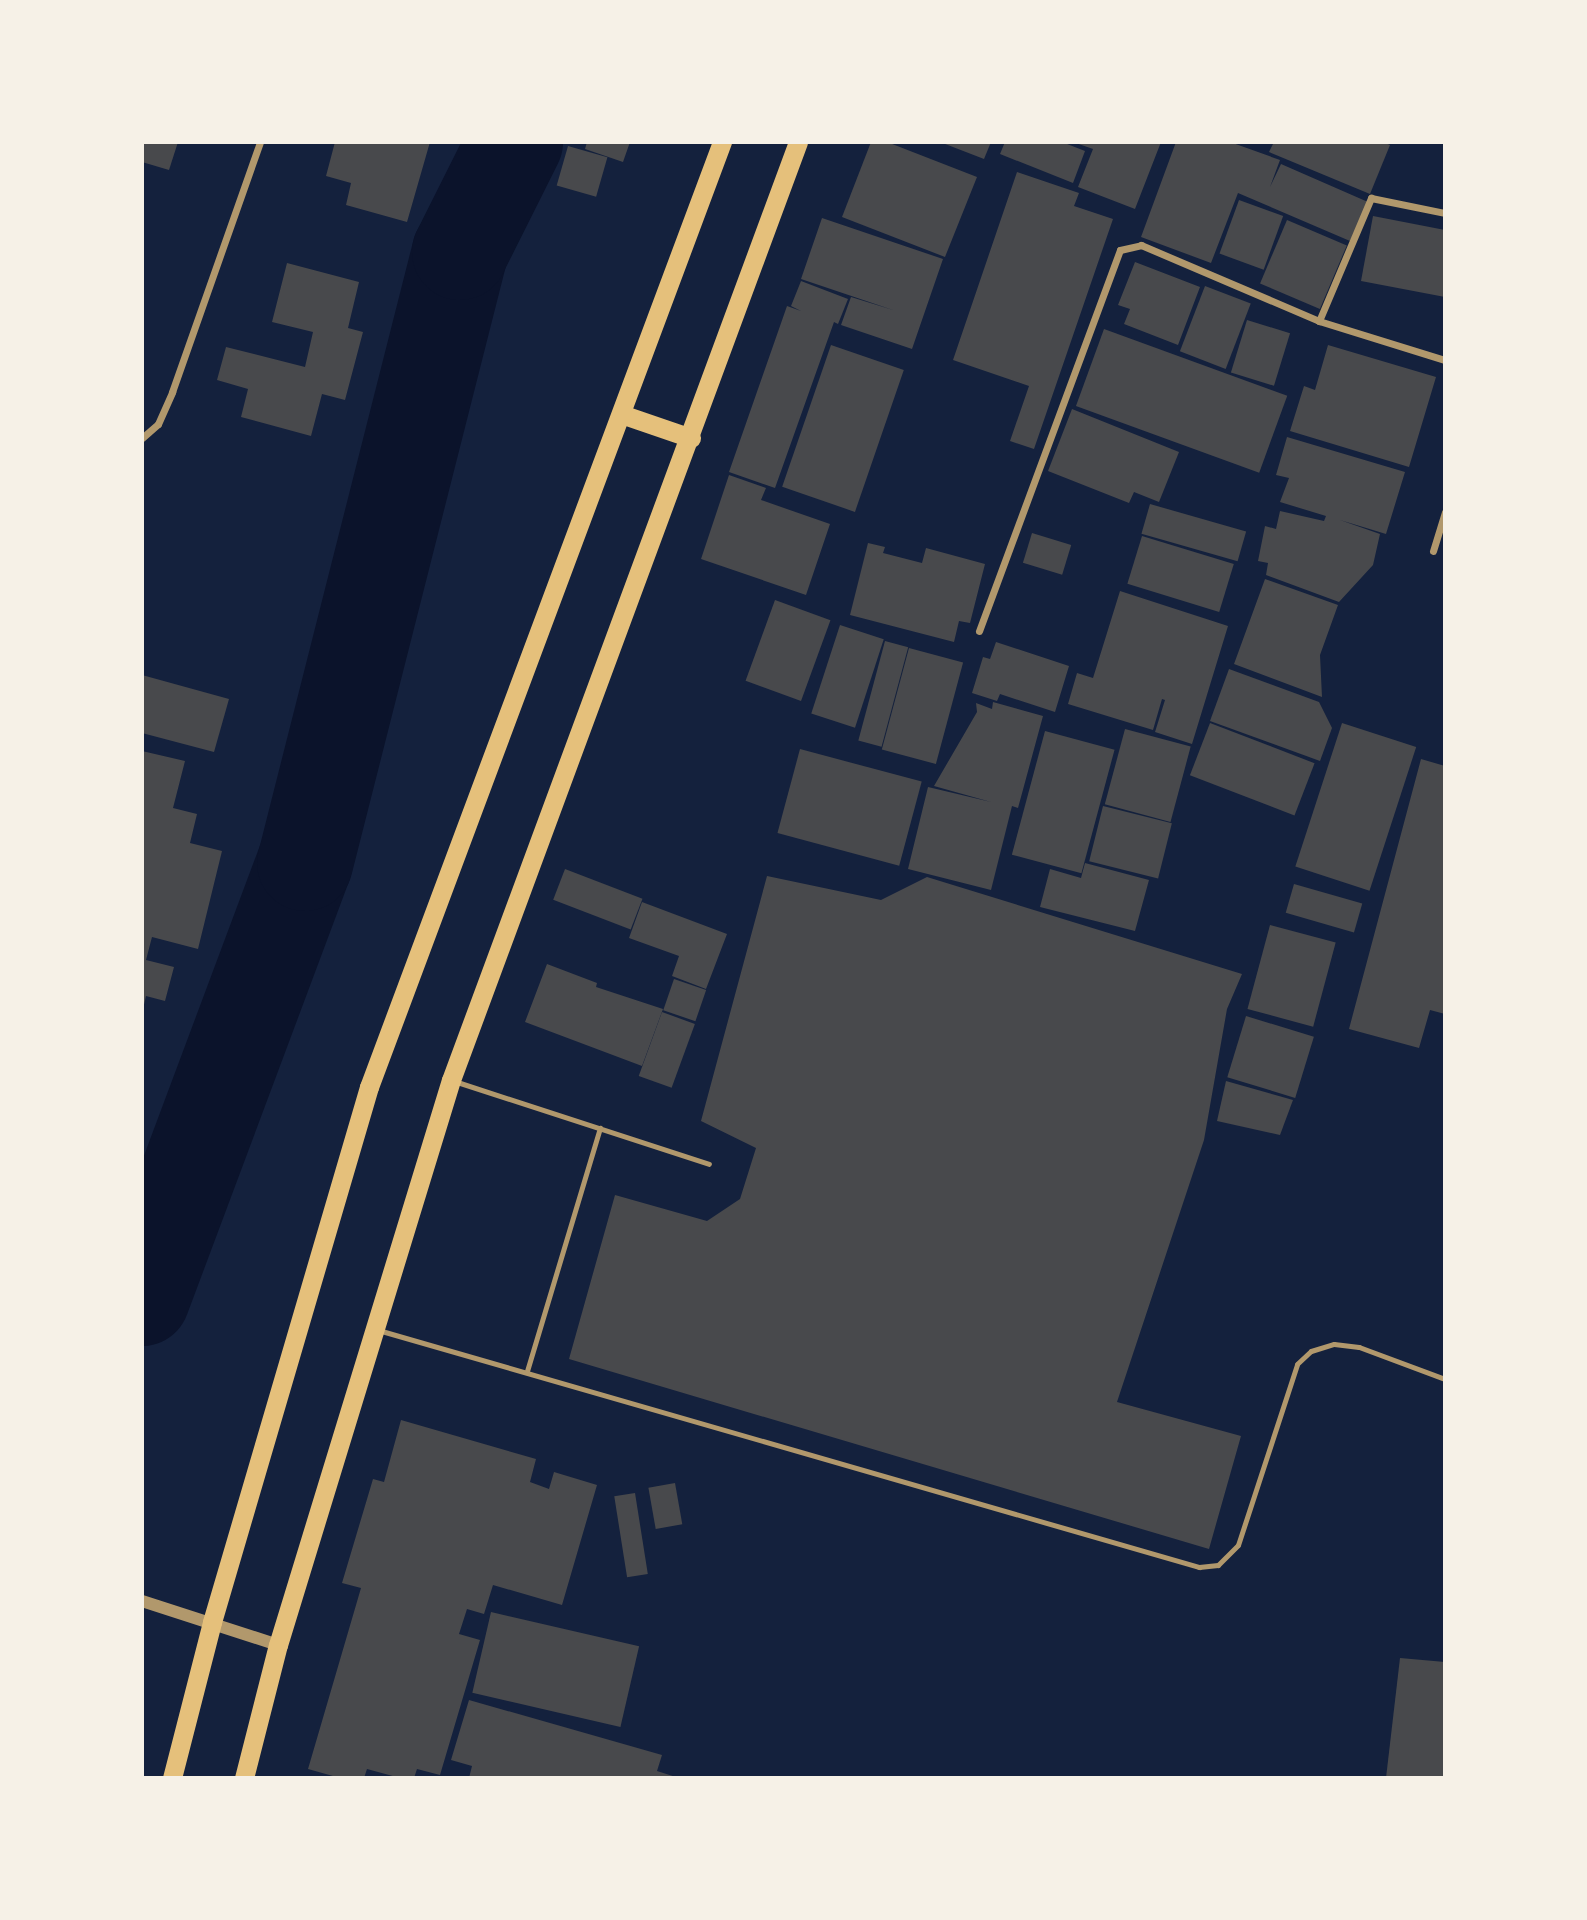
<!DOCTYPE html>
<html>
<head>
<meta charset="utf-8">
<style>
	body { margin:0 }
	#map { position:relative; width:1587px; height:1920px; overflow:hidden; background:#14213d; font-family:Raleway,sans-serif }
	div>[style] { position:absolute }
	[style*='--x'] { left:calc(var(--x)*1px); top:calc(var(--y)*1px); width:calc(var(--w)*1px); rotate:calc(var(--a)*1deg) }
	.river>* { height:96px; margin:-48px; padding:0 48px; transform-origin:48px; border-radius:48px; background:#0b132b }
	.building>* { inset:0; background:#48494c; transform-origin:0 0 }
	.service>* { height:5px; margin:-2.5px; padding:0 2.5px; transform-origin:2.5px; border-radius:2.5px; background:#b1986c }
	.minor>* { height:7px; margin:-3.5px; padding:0 3.5px; transform-origin:3.5px; border-radius:3.5px; background:#b1986c }
	.tertiary>* { height:12px; margin:-6px; padding:0 6px; transform-origin:6px; border-radius:6px; background:#b1986c }
	.trunk>* { height:19px; margin:-9.5px; padding:0 9.5px; transform-origin:9.5px; border-radius:9.5px; background:#e5c07b }
	span { translate:-50% -50%; white-space:nowrap; text-align:center; line-height:1.15; -webkit-text-stroke:5px #f6f1e7; paint-order:stroke }
	.frame { position:absolute; inset:0; border:144px solid #f6f1e7; pointer-events:none }
</style>
</head>
<body>
<div id="map">
	<div class="river">
		<i style="--x:142;--y:1298;--w:465;--a:-69.5"></i>
		<i style="--x:305;--y:863;--w:630;--a:-75.77"></i>
		<i style="--x:460;--y:252;--w:123;--a:-63.4"></i>
	</div>
	<div class="building">
		<i style="clip-path:polygon(142px 142px,178px 142px,169px 170px,142px 162px)"></i>
		<i style="clip-path:polygon(335px 142px,430px 142px,407px 222px,346px 205px,351px 183px,326px 176px)"></i>
		<i style="clip-path:polygon(587px 142px,630px 142px,623px 162px,585px 149px)"></i>
		<i style="clip-path:polygon(871px 142px,887px 142px,977px 177px,945px 257px,842px 217px)"></i>
		<i style="clip-path:polygon(940px 142px,991px 142px,984px 159px)"></i>
		<i style="clip-path:polygon(1005px 142px,1062px 142px,1085px 151px,1073px 183px,1000px 154px)"></i>
		<i style="clip-path:polygon(1073px 142px,1161px 142px,1135px 209px,1078px 187px,1093px 149px)"></i>
		<i style="clip-path:polygon(1176px 142px,1230px 142px,1280px 160px,1270px 187px,1281px 164px,1368px 202px,1350px 241px,1238px 193px,1211px 263px,1141px 237px)"></i>
		<i style="clip-path:polygon(1274px 142px,1383px 142px,1390px 145px,1370px 194px,1269px 152px)"></i>
		<i style="left:568px;top:146px;width:41px;height:41px;rotate:16deg"></i>
		<i style="clip-path:polygon(1017px 172px,1079px 193px,1074px 206px,1113px 219px,1034px 449px,1010px 441px,1029px 386px,953px 360px)"></i>
		<i style="left:1239px;top:200px;width:47px;height:57px;rotate:20deg"></i>
		<i style="clip-path:polygon(1373px 216px,1445px 230px,1445px 297px,1361px 281px)"></i>
		<i style="clip-path:polygon(822px 218px,943px 259px,912px 349px,841px 325px,851px 297px,893px 310px,801px 279px)"></i>
		<i style="left:1287px;top:220px;width:65px;height:69px;rotate:23deg"></i>
		<i style="clip-path:polygon(1135px 262px,1200px 287px,1178px 345px,1124px 324px,1130px 309px,1118px 305px)"></i>
		<i style="clip-path:polygon(287px 263px,359px 282px,348px 328px,363px 332px,345px 400px,322px 394px,311px 436px,241px 417px,248px 389px,217px 380px,226px 347px,305px 367px,313px 332px,272px 322px)"></i>
		<i style="clip-path:polygon(801px 281px,848px 299px,838px 324px,834px 322px,775px 488px,729px 472px,787px 306px,801px 311px,791px 306px)"></i>
		<i style="left:1205px;top:286px;width:49px;height:70px;rotate:21deg"></i>
		<i style="left:1247px;top:320px;width:45px;height:55px;rotate:17deg"></i>
		<i style="left:1104px;top:329px;width:195px;height:82px;rotate:20deg"></i>
		<i style="left:831px;top:345px;width:77px;height:150px;rotate:19deg"></i>
		<i style="clip-path:polygon(1328px 345px,1436px 377px,1409px 467px,1290px 431px,1304px 386px,1315px 390px)"></i>
		<i style="clip-path:polygon(1072px 409px,1179px 452px,1159px 502px,1134px 492px,1129px 503px,1048px 471px)"></i>
		<i style="clip-path:polygon(1287px 437px,1405px 472px,1386px 534px,1340px 520px,1380px 534px,1373px 565px,1339px 602px,1266px 575px,1268px 563px,1258px 561px,1265px 526px,1276px 529px,1280px 511px,1324px 521px,1326px 516px,1280px 502px,1289px 478px,1276px 475px)"></i>
		<i style="clip-path:polygon(729px 475px,766px 488px,761px 500px,830px 524px,806px 595px,701px 559px)"></i>
		<i style="left:1150px;top:504px;width:100px;height:31px;rotate:16deg"></i>
		<i style="left:1032px;top:533px;width:41px;height:31px;rotate:17deg"></i>
		<i style="left:1142px;top:536px;width:96px;height:50px;rotate:17deg"></i>
		<i style="clip-path:polygon(868px 543px,885px 547px,883px 553px,922px 563px,926px 548px,985px 564px,970px 623px,959px 621px,954px 642px,850px 615px)"></i>
		<i style="clip-path:polygon(1265px 579px,1338px 605px,1320px 655px,1322px 697px,1234px 664px)"></i>
		<i style="clip-path:polygon(1120px 591px,1228px 626px,1192px 744px,1155px 732px,1165px 700px,1162px 699px,1153px 730px,1068px 704px,1077px 673px,1093px 678px)"></i>
		<i style="left:775px;top:600px;width:59px;height:86px;rotate:20deg"></i>
		<i style="left:840px;top:625px;width:46px;height:93px;rotate:18deg"></i>
		<i style="left:885px;top:641px;width:24px;height:103px;rotate:15deg"></i>
		<i style="clip-path:polygon(996px 642px,1069px 666px,1055px 712px,1000px 694px,997px 701px,972px 693px,983px 657px,990px 659px)"></i>
		<i style="left:909px;top:648px;width:56px;height:105px;rotate:15deg"></i>
		<i style="clip-path:polygon(1229px 669px,1319px 702px,1332px 728px,1320px 761px,1210px 721px)"></i>
		<i style="clip-path:polygon(142px 675px,229px 699px,214px 752px,142px 733px)"></i>
		<i style="clip-path:polygon(993px 702px,1043px 716px,1018px 808px,1012px 806px,991px 890px,908px 869px,928px 787px,991px 802px,934px 786px,977px 712px,976px 703px,992px 709px)"></i>
		<i style="left:1210px;top:723px;width:112px;height:56px;rotate:21deg"></i>
		<i style="left:1342px;top:723px;width:78px;height:151px;rotate:18deg"></i>
		<i style="left:1125px;top:729px;width:68px;height:78px;rotate:15deg"></i>
		<i style="left:1045px;top:731px;width:72px;height:128px;rotate:15deg"></i>
		<i style="left:800px;top:749px;width:126px;height:87px;rotate:15deg"></i>
		<i style="clip-path:polygon(142px 751px,185px 761px,173px 808px,197px 814px,190px 843px,222px 851px,198px 949px,152px 937px,146px 960px,174px 967px,165px 1001px,146px 996px,143px 1009px)"></i>
		<i style="clip-path:polygon(1421px 759px,1445px 766px,1445px 1014px,1430px 1010px,1419px 1048px,1349px 1029px)"></i>
		<i style="left:1103px;top:806px;width:71px;height:57px;rotate:14deg"></i>
		<i style="clip-path:polygon(1085px 863px,1149px 880px,1135px 931px,1040px 907px,1050px 869px,1081px 878px)"></i>
		<i style="left:565px;top:869px;width:83px;height:33px;rotate:21deg"></i>
		<i style="clip-path:polygon(767px 876px,881px 900px,927px 877px,1242px 974px,1227px 1009px,1204px 1140px,1117px 1402px,1241px 1436px,1209px 1549px,569px 1359px,615px 1195px,707px 1221px,740px 1199px,756px 1148px,701px 1121px)"></i>
		<i style="left:1294px;top:884px;width:71px;height:30px;rotate:16deg"></i>
		<i style="clip-path:polygon(642px 902px,727px 934px,706px 989px,672px 976px,679px 956px,629px 938px)"></i>
		<i style="left:1270px;top:925px;width:68px;height:87px;rotate:15deg"></i>
		<i style="clip-path:polygon(547px 964px,597px 983px,596px 987px,663px 1009px,642px 1066px,525px 1022px)"></i>
		<i style="left:674px;top:979px;width:34px;height:33px;rotate:19deg"></i>
		<i style="left:662px;top:1012px;width:35px;height:68px;rotate:20deg"></i>
		<i style="left:1246px;top:1016px;width:71px;height:64px;rotate:17deg"></i>
		<i style="clip-path:polygon(1226px 1081px,1293px 1100px,1280px 1135px,1217px 1121px)"></i>
		<i style="clip-path:polygon(401px 1420px,536px 1459px,530px 1482px,549px 1489px,554px 1472px,597px 1485px,562px 1605px,493px 1585px,484px 1614px,467px 1609px,459px 1634px,480px 1640px,440px 1775px,417px 1769px,414px 1778px,400px 1778px,367px 1769px,364px 1778px,340px 1778px,308px 1769px,361px 1588px,342px 1583px,373px 1479px,384px 1482px)"></i>
		<i style="left:675px;top:1483px;width:42px;height:27px;rotate:80deg"></i>
		<i style="left:635px;top:1493px;width:82px;height:21px;rotate:81deg"></i>
		<i style="left:491px;top:1612px;width:152px;height:83px;rotate:13deg"></i>
		<i style="clip-path:polygon(1400px 1658px,1445px 1662px,1445px 1778px,1386px 1778px)"></i>
		<i style="clip-path:polygon(469px 1700px,662px 1755px,657px 1771px,679px 1778px,469px 1778px,472px 1766px,451px 1760px)"></i>
	</div>
	<div class="service">
		<i style="--x:454;--y:1081;--w:268;--a:18"></i>
		<i style="--x:378;--y:1330;--w:855;--a:16.1"></i>
		<i style="--x:1199;--y:1567;--w:19;--a:-6"></i>
		<i style="--x:1218;--y:1565;--w:28;--a:-45"></i>
		<i style="--x:1238;--y:1545;--w:190;--a:-71.9"></i>
		<i style="--x:1297;--y:1364;--w:19;--a:-43"></i>
		<i style="--x:1311;--y:1351;--w:24;--a:-17"></i>
		<i style="--x:1334;--y:1344;--w:25;--a:7"></i>
		<i style="--x:1359;--y:1347;--w:92;--a:20.4"></i>
		<i style="--x:527;--y:1371;--w:254;--a:-73.3"></i>
	</div>
	<div class="minor">
		<i style="--x:1319;--y:321;--w:134;--a:-67.1"></i>
		<i style="--x:1371;--y:198;--w:76;--a:11.5"></i>
		<i style="--x:142;--y:438;--w:21;--a:-41"></i>
		<i style="--x:158;--y:424;--w:35;--a:-66"></i>
		<i style="--x:172;--y:392;--w:265;--a:-70.6"></i>
		<i style="--x:1433;--y:551;--w:41;--a:-72.9"></i>
		<i style="--x:979;--y:631;--w:406;--a:-69.7"></i>
		<i style="--x:1120;--y:250;--w:22;--a:-13"></i>
		<i style="--x:1141;--y:245;--w:194;--a:23.1"></i>
		<i style="--x:1319;--y:321;--w:132;--a:17.2"></i>
	</div>
	<div class="tertiary">
		<i style="--x:142;--y:1601;--w:143;--a:17.9"></i>
	</div>
	<div class="trunk">
		<i style="--x:621;--y:414;--w:74;--a:18.9"></i>
		<i style="--x:172;--y:1778;--w:161;--a:-75.6"></i>
		<i style="--x:212;--y:1622;--w:558;--a:-73.65"></i>
		<i style="--x:369;--y:1087;--w:1009;--a:-69.52"></i>
		<i style="--x:244;--y:1778;--w:137;--a:-75.7"></i>
		<i style="--x:278;--y:1645;--w:591;--a:-72.98"></i>
		<i style="--x:451;--y:1080;--w:1000;--a:-69.7"></i>
	</div>
	<div class="frame"></div>
</div>
</body>
</html>
